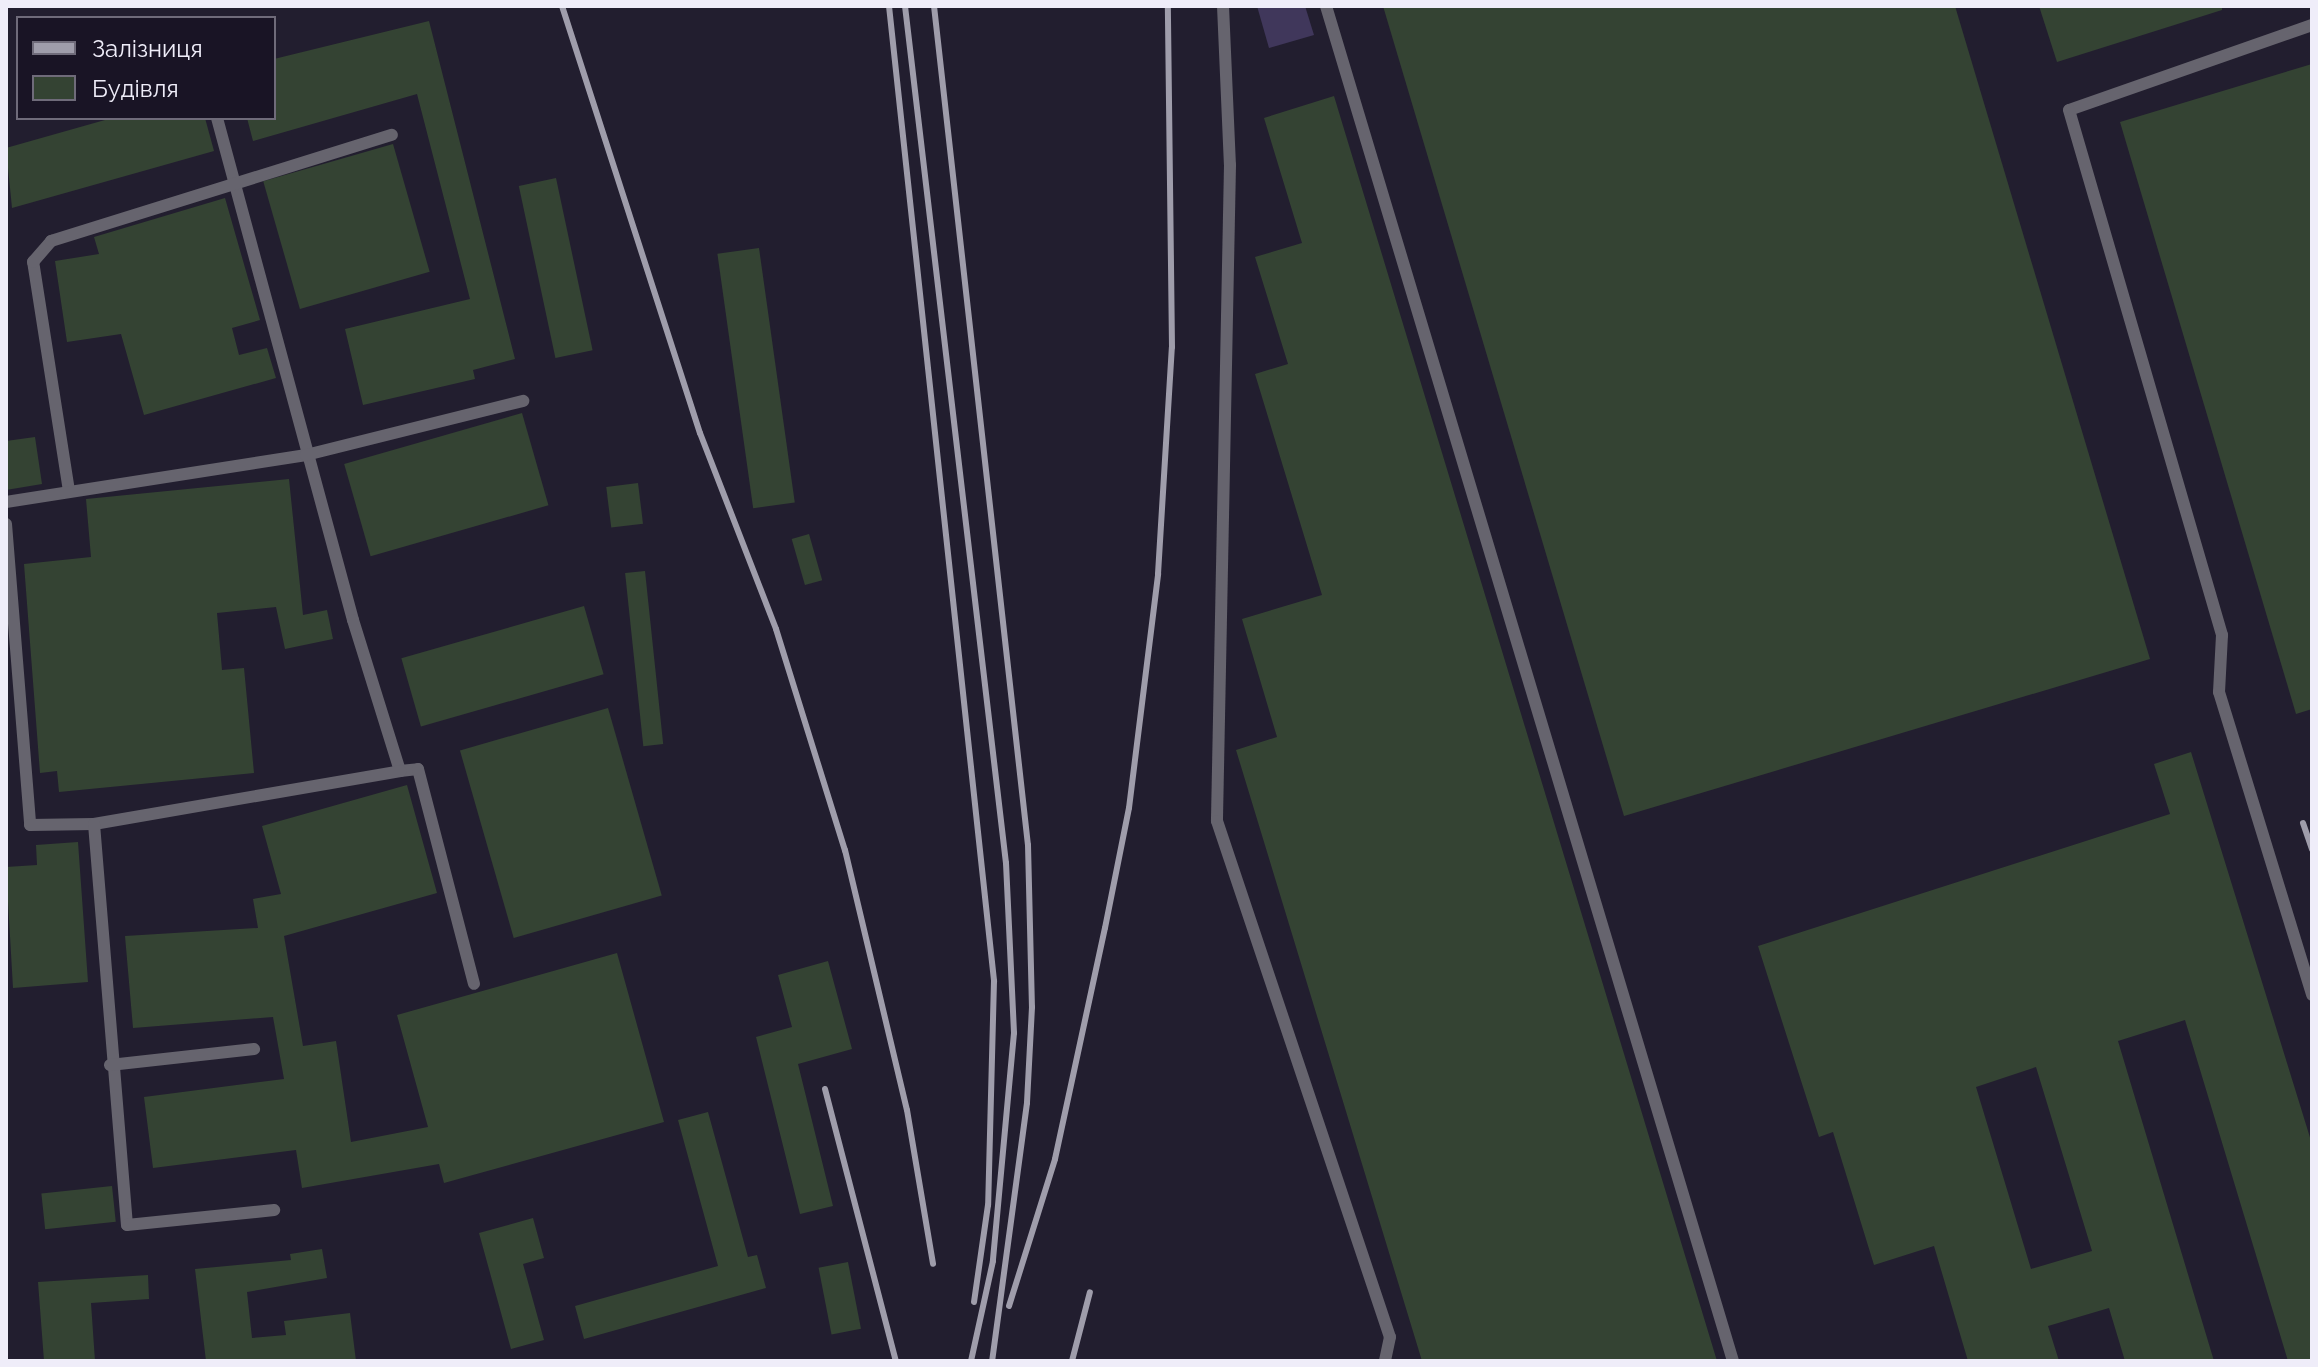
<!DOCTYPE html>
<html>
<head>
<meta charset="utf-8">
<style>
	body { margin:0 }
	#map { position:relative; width:2318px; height:1367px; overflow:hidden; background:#221e2f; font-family:Raleway,sans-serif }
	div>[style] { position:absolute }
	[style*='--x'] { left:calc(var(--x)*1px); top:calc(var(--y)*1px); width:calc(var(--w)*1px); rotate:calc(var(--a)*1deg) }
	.green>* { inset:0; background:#40375b }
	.building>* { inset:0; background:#344333; transform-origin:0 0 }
	.service>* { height:12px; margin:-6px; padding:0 6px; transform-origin:6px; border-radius:6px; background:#66646e }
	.rail>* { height:6px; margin:-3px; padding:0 3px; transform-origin:3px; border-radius:3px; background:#9f9dab }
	span { translate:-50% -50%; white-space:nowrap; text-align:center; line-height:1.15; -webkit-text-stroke:7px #191425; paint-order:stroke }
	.frame { position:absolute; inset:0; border:8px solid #efedf9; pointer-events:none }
	.legend { position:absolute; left:16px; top:16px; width:260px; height:104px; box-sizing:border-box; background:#191425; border:2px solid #6f6b7a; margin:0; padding:10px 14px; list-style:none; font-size:24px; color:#efedf9 }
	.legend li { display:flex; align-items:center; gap:16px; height:40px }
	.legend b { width:40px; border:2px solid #6f6b7a }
</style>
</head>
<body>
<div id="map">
	<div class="green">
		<i style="clip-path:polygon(1257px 6px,1305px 6px,1314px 35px,1269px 48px)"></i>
	</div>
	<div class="building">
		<i style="clip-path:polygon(1383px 6px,1955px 6px,2150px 659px,1624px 816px)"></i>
		<i style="clip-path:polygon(2039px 6px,2222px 6px,2222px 10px,2057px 62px)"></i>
		<i style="clip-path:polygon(429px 21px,515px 359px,473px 370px,475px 379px,363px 405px,345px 329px,470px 299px,417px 94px,253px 141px,247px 118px,274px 118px,274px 59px)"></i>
		<i style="clip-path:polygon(2312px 64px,2312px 709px,2296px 714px,2120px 122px)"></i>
		<i style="clip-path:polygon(1334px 96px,1717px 1361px,1422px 1361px,1236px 750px,1277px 737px,1242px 619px,1322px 595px,1255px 374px,1288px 364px,1255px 257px,1302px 243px,1264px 118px)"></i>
		<i style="clip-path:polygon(112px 118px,205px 118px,214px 151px,12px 208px,6px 148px)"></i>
		<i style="left:393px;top:144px;width:133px;height:135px;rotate:74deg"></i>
		<i style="left:556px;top:178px;width:176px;height:38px;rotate:78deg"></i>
		<i style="clip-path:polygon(225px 198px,260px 320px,232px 328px,239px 355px,267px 348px,276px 378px,144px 415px,121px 334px,67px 342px,55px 261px,99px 254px,94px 237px)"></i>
		<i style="left:759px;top:248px;width:257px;height:42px;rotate:82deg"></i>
		<i style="left:522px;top:413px;width:96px;height:185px;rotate:74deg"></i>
		<i style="clip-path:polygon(35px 437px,42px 484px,6px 490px,6px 441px)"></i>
		<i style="clip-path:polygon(289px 479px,303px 615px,327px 610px,333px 639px,285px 649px,276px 607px,217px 613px,222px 670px,244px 668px,254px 773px,59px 792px,57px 771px,40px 773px,24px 564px,91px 557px,86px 499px)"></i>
		<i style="left:638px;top:483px;width:41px;height:32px;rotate:83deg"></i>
		<i style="left:809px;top:534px;width:48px;height:18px;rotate:74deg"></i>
		<i style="left:645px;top:571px;width:174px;height:20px;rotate:84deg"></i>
		<i style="left:584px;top:606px;width:71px;height:190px;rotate:74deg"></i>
		<i style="left:608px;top:708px;width:195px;height:154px;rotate:74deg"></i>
		<i style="clip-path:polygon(evenodd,2191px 752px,2312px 1144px,2312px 1361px,2288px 1361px,2185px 1020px,2118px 1041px,2214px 1361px,2125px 1361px,2109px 1308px,2048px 1326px,2059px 1361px,1968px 1361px,1934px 1246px,1874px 1265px,1833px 1132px,1819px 1137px,1758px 946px,2170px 814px,2154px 764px,2191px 752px,2036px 1067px,2092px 1251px,2031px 1269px,1976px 1087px,2036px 1067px)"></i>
		<i style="clip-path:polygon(407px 785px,437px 893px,284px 936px,303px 1046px,336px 1041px,351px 1142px,428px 1127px,397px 1015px,617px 953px,664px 1122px,444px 1183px,439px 1164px,302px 1188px,296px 1150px,153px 1168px,144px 1097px,284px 1079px,273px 1017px,133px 1028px,125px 936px,258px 928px,253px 899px,281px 894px,262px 826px)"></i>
		<i style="clip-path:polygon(78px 842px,88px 982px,13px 988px,6px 867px,37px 865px,36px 845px)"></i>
		<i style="clip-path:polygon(828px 961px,852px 1049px,798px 1064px,833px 1206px,800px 1214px,756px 1037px,792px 1027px,778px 975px)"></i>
		<i style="clip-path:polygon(708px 1112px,748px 1257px,757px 1255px,766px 1288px,584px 1339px,575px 1306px,718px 1266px,678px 1120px)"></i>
		<i style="left:112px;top:1186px;width:36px;height:71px;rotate:84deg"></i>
		<i style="clip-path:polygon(533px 1218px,544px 1258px,523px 1264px,544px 1340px,511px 1349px,479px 1233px)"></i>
		<i style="clip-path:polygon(322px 1249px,327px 1278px,247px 1292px,252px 1338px,286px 1335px,284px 1321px,350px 1313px,356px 1361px,206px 1361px,195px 1269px,291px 1260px,290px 1254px)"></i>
		<i style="left:848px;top:1262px;width:68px;height:30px;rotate:79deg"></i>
		<i style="clip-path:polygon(148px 1275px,149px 1299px,91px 1303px,95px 1361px,44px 1361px,38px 1282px)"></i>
	</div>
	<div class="service">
		<i style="--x:1223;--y:6;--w:159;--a:87.5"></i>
		<i style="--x:1230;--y:165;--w:656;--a:91.14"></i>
		<i style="--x:1217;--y:821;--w:544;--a:71.47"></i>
		<i style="--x:1390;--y:1337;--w:25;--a:102"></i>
		<i style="--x:1326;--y:6;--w:1415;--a:73.28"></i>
		<i style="--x:2312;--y:25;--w:257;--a:160.7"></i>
		<i style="--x:2069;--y:110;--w:547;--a:73.75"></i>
		<i style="--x:2222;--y:635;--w:57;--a:93"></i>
		<i style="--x:2219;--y:692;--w:317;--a:72.9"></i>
		<i style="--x:217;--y:118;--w:520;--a:74.84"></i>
		<i style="--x:353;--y:620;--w:158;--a:72.7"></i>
		<i style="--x:400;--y:771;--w:18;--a:-6"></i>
		<i style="--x:418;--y:769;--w:222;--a:75.4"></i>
		<i style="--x:69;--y:491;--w:232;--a:-98.9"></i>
		<i style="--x:33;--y:262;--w:28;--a:-49"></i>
		<i style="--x:51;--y:241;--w:357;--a:-17.3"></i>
		<i style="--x:6;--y:502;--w:304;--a:-8.9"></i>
		<i style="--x:306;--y:455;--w:224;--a:-14"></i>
		<i style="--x:6;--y:524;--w:302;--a:85.4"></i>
		<i style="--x:30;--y:825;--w:64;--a:-0.9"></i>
		<i style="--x:94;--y:824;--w:311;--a:-9.8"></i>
		<i style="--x:94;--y:824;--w:402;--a:85.3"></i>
		<i style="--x:127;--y:1225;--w:148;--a:-5.8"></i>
		<i style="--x:110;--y:1065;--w:145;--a:-6.3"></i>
	</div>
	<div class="rail">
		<i style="--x:562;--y:6;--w:449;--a:72.1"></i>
		<i style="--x:700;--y:433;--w:210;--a:68.8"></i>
		<i style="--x:776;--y:629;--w:232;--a:72.7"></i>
		<i style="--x:845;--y:850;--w:267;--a:76.6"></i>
		<i style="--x:907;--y:1110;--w:156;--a:80.4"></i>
		<i style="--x:889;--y:6;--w:981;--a:83.85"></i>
		<i style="--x:994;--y:981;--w:224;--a:91.5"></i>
		<i style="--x:988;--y:1205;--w:98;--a:98.2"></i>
		<i style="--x:905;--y:6;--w:863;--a:83.28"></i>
		<i style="--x:1006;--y:863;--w:170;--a:87.3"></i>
		<i style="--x:1014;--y:1033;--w:229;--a:95.3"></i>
		<i style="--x:993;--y:1261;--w:102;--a:102.4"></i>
		<i style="--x:934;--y:6;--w:844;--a:83.61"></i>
		<i style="--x:1028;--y:845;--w:162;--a:88.6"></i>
		<i style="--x:1032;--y:1007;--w:96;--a:93"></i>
		<i style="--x:1027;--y:1103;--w:260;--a:97.7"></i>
		<i style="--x:2303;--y:823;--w:28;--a:71"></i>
		<i style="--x:825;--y:1089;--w:281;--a:75.4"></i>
		<i style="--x:1009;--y:1306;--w:154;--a:-72.6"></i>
		<i style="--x:1055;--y:1159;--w:236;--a:-77.8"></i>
		<i style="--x:1105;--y:928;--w:122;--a:-78.7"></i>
		<i style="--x:1129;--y:808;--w:236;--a:-82.9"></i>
		<i style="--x:1158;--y:574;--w:227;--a:-86.5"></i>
		<i style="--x:1172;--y:347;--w:341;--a:-90.7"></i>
		<i style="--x:1072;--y:1361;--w:71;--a:-75.4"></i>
	</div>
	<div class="frame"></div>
	<ul class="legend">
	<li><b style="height:10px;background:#9f9dab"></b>Залізниця</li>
	<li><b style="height:22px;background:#344333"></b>Будівля</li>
	</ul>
</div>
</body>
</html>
